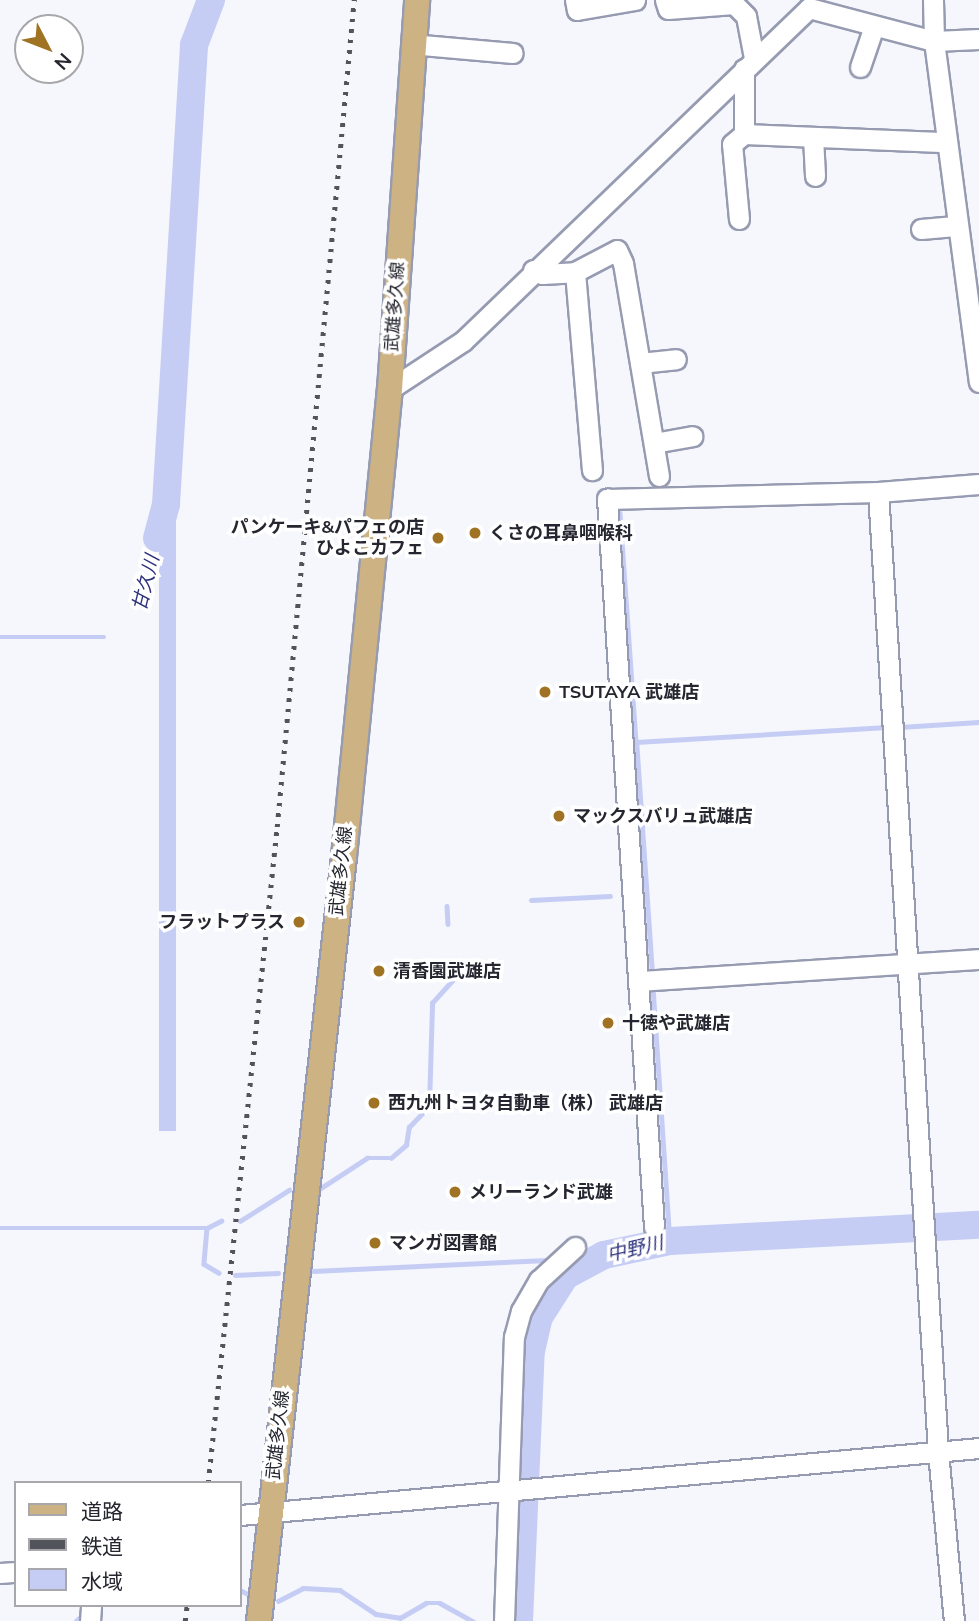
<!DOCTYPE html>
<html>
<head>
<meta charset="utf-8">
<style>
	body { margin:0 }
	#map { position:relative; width:979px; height:1621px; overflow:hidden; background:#f6f7fc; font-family:Mulish,"Noto Sans JP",sans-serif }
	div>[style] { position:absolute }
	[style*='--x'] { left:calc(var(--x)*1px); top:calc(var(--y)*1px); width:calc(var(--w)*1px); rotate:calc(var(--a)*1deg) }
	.water>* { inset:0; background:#c5cdf5; transform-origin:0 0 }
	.stream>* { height:4.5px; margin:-2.25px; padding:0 2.25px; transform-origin:2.25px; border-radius:2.25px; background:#c5cdf5 }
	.river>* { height:28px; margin:-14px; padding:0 14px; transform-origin:14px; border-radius:14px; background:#c5cdf5 }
	.roads { filter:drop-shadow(2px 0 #969bb1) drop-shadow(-2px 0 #969bb1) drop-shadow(0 2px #969bb1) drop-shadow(0 -2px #969bb1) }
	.minor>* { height:19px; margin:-9.5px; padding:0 9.5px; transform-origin:9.5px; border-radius:9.5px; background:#fff }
	.major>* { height:24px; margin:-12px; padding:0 12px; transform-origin:12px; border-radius:12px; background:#cdb283 }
	.rail>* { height:4.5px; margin-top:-2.25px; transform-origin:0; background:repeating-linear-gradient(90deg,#52535b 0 3.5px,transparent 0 10.5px) }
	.dots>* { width:19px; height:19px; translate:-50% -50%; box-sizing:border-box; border:4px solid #fff; border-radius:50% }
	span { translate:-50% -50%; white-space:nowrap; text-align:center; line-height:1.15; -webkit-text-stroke:7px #fff; paint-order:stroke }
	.street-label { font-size:18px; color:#25262f }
	.poi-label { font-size:18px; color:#25262f; font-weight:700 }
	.right { translate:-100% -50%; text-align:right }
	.left { translate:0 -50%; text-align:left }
	.water-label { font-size:19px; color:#2d317b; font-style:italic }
	.legend { position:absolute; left:14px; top:1481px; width:228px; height:126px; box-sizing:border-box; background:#fff; border:2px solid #a8a8ac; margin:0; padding:9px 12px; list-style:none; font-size:21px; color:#25262f }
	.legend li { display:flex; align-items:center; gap:14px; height:35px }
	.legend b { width:35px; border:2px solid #a8a8ac }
	.north { position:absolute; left:14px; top:14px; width:70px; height:70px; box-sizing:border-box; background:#fff; border:2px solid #a8a8ac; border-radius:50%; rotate:132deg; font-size:19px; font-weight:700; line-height:28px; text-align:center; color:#25262f }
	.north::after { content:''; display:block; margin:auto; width:24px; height:32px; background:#9f7323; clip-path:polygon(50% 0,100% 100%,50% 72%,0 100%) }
</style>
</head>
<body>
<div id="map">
	<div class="water">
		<i style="left:159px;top:502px;width:17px;height:629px"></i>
	</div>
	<div class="stream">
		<i style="--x:620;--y:513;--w:230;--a:86"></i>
		<i style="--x:0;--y:637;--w:104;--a:0"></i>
		<i style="--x:900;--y:727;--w:79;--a:-3.6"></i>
		<i style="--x:531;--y:900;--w:79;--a:-2.9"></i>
		<i style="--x:447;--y:906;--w:18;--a:87"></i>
		<i style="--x:652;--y:974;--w:233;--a:-93.9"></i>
		<i style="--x:636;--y:742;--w:251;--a:-3.4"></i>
		<i style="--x:653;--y:987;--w:255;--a:86.2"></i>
		<i style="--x:318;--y:1190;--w:59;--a:-33.1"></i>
		<i style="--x:367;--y:1158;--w:24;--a:0"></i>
		<i style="--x:391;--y:1158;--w:20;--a:-41"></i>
		<i style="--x:406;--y:1145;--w:18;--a:-81"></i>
		<i style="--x:409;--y:1127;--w:29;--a:-46"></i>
		<i style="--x:429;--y:1106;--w:103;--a:-88.3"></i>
		<i style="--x:432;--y:1003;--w:30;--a:-48"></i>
		<i style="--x:240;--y:1221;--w:58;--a:-32.3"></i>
		<i style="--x:0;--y:1228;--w:207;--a:0"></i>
		<i style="--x:207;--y:1228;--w:36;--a:95"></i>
		<i style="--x:204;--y:1264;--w:17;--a:31"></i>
		<i style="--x:207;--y:1228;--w:16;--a:-27"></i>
		<i style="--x:313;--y:1271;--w:235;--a:-2.7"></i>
		<i style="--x:235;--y:1275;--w:43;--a:-2.7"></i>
		<i style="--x:240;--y:1590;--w:7;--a:27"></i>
		<i style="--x:278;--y:1601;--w:28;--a:-27"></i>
		<i style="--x:303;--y:1588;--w:37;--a:3"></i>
		<i style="--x:340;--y:1590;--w:43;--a:33.7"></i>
		<i style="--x:376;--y:1614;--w:24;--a:9"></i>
		<i style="--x:400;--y:1618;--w:30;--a:-30"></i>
		<i style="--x:426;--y:1603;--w:14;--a:0"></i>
		<i style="--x:440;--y:1603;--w:38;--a:29"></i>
		<i style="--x:76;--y:1621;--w:13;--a:-42"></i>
	</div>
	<div class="river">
		<i style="--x:157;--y:538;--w:35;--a:-75"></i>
		<i style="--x:166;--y:504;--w:460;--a:-86.5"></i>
		<i style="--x:194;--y:45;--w:48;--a:-69.3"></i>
		<i style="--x:519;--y:1621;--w:270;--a:-87.5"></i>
		<i style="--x:531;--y:1351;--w:35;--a:-77"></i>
		<i style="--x:539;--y:1317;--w:49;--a:-57.6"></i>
		<i style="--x:565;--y:1276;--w:44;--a:-28.3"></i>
		<i style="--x:604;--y:1255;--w:67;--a:-12"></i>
		<i style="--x:670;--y:1241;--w:309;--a:-3"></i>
	</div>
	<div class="roads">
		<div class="minor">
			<i style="--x:575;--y:0;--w:10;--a:79"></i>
			<i style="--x:577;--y:10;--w:59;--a:-9.8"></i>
			<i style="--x:665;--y:0;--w:9;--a:72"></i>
			<i style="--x:668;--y:9;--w:66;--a:-4.3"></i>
			<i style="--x:734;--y:4;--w:17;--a:45"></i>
			<i style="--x:746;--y:16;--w:43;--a:79.2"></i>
			<i style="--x:979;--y:39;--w:45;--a:177.5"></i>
			<i style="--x:934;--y:41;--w:344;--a:82.5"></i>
			<i style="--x:422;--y:45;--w:91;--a:5"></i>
			<i style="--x:860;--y:67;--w:43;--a:-71.1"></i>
			<i style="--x:744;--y:69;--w:65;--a:90"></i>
			<i style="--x:744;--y:134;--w:203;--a:2.3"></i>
			<i style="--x:813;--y:137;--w:39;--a:87"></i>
			<i style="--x:739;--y:219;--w:75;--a:-95.3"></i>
			<i style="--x:732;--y:144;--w:16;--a:-40"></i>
			<i style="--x:921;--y:229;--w:37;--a:-5"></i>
			<i style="--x:533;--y:270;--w:10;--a:24"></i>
			<i style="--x:542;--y:274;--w:33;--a:-3"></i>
			<i style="--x:575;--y:272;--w:47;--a:-27.6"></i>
			<i style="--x:617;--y:250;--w:14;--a:65"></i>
			<i style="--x:623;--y:263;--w:216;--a:80.4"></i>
			<i style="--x:575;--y:272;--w:199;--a:85.1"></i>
			<i style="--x:640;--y:363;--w:36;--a:-6"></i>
			<i style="--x:390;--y:389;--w:87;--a:-33.3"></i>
			<i style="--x:463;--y:341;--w:480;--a:-43.9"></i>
			<i style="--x:809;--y:8;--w:129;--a:14.8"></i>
			<i style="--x:934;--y:41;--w:41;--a:-91.4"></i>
			<i style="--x:654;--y:443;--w:39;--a:-10"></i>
			<i style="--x:878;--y:492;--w:962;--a:86.42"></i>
			<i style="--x:938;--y:1452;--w:170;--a:84.6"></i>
			<i style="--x:639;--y:981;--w:341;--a:-3.7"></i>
			<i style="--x:654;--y:1227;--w:730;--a:-93.69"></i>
			<i style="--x:607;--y:499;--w:271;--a:-1.5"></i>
			<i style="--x:878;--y:492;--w:101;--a:-4.5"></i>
			<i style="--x:240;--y:1515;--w:742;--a:-5.18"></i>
			<i style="--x:0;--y:1573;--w:16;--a:-4"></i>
			<i style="--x:90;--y:1621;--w:16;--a:-86"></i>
			<i style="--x:504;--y:1621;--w:284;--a:-88"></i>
			<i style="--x:514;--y:1337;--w:27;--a:-75"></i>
			<i style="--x:521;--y:1311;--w:36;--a:-60"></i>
			<i style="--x:539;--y:1280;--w:49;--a:-42.5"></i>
		</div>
		<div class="major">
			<i style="--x:259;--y:1621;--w:769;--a:-83.65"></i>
			<i style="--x:344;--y:857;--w:470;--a:-84.4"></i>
			<i style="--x:390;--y:389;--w:390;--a:-86"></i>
		</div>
	</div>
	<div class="rail">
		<i style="--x:208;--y:1483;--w:660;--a:-84"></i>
		<i style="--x:277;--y:827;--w:831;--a:-84.68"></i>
		<i style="--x:185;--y:1621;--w:16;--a:-83"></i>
	</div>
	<div class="dots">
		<i style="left:475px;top:533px;background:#9f7323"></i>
		<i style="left:438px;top:538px;background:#9f7323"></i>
		<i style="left:545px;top:692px;background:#9f7323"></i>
		<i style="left:559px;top:816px;background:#9f7323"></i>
		<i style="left:299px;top:922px;background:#9f7323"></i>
		<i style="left:379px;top:971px;background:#9f7323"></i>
		<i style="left:608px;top:1023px;background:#9f7323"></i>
		<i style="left:374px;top:1103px;background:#9f7323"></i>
		<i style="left:455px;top:1192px;background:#9f7323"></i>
		<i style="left:375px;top:1243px;background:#9f7323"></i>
	</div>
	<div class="street-label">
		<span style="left:395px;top:307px;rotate:-86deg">武雄多久線</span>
		<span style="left:341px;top:871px;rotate:-84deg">武雄多久線</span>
		<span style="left:278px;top:1435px;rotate:-84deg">武雄多久線</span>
	</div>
	<div class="poi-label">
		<span class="right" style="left:424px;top:538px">パンケーキ&amp;パフェの店<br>ひよこカフェ</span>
		<span class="left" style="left:489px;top:533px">くさの耳鼻咽喉科</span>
		<span class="left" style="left:559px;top:692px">TSUTAYA 武雄店</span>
		<span class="left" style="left:573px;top:816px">マックスバリュ武雄店</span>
		<span class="right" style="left:285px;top:922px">フラットプラス</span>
		<span class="left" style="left:393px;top:971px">清香園武雄店</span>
		<span class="left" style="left:622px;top:1023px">十徳や武雄店</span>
		<span class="left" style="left:388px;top:1103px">西九州トヨタ自動車（株） 武雄店</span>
		<span class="left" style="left:469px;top:1192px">メリーランド武雄</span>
		<span class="left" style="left:389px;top:1243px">マンガ図書館</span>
	</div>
	<div class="water-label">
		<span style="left:146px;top:583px;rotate:-76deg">甘久川</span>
		<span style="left:635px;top:1249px;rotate:-13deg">中野川</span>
	</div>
	<ul class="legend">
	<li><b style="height:9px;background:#cdb283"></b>道路</li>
	<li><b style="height:9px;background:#52535b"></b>鉄道</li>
	<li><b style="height:19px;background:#c5cdf5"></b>水域</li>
	</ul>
	<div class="north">N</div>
</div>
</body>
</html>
